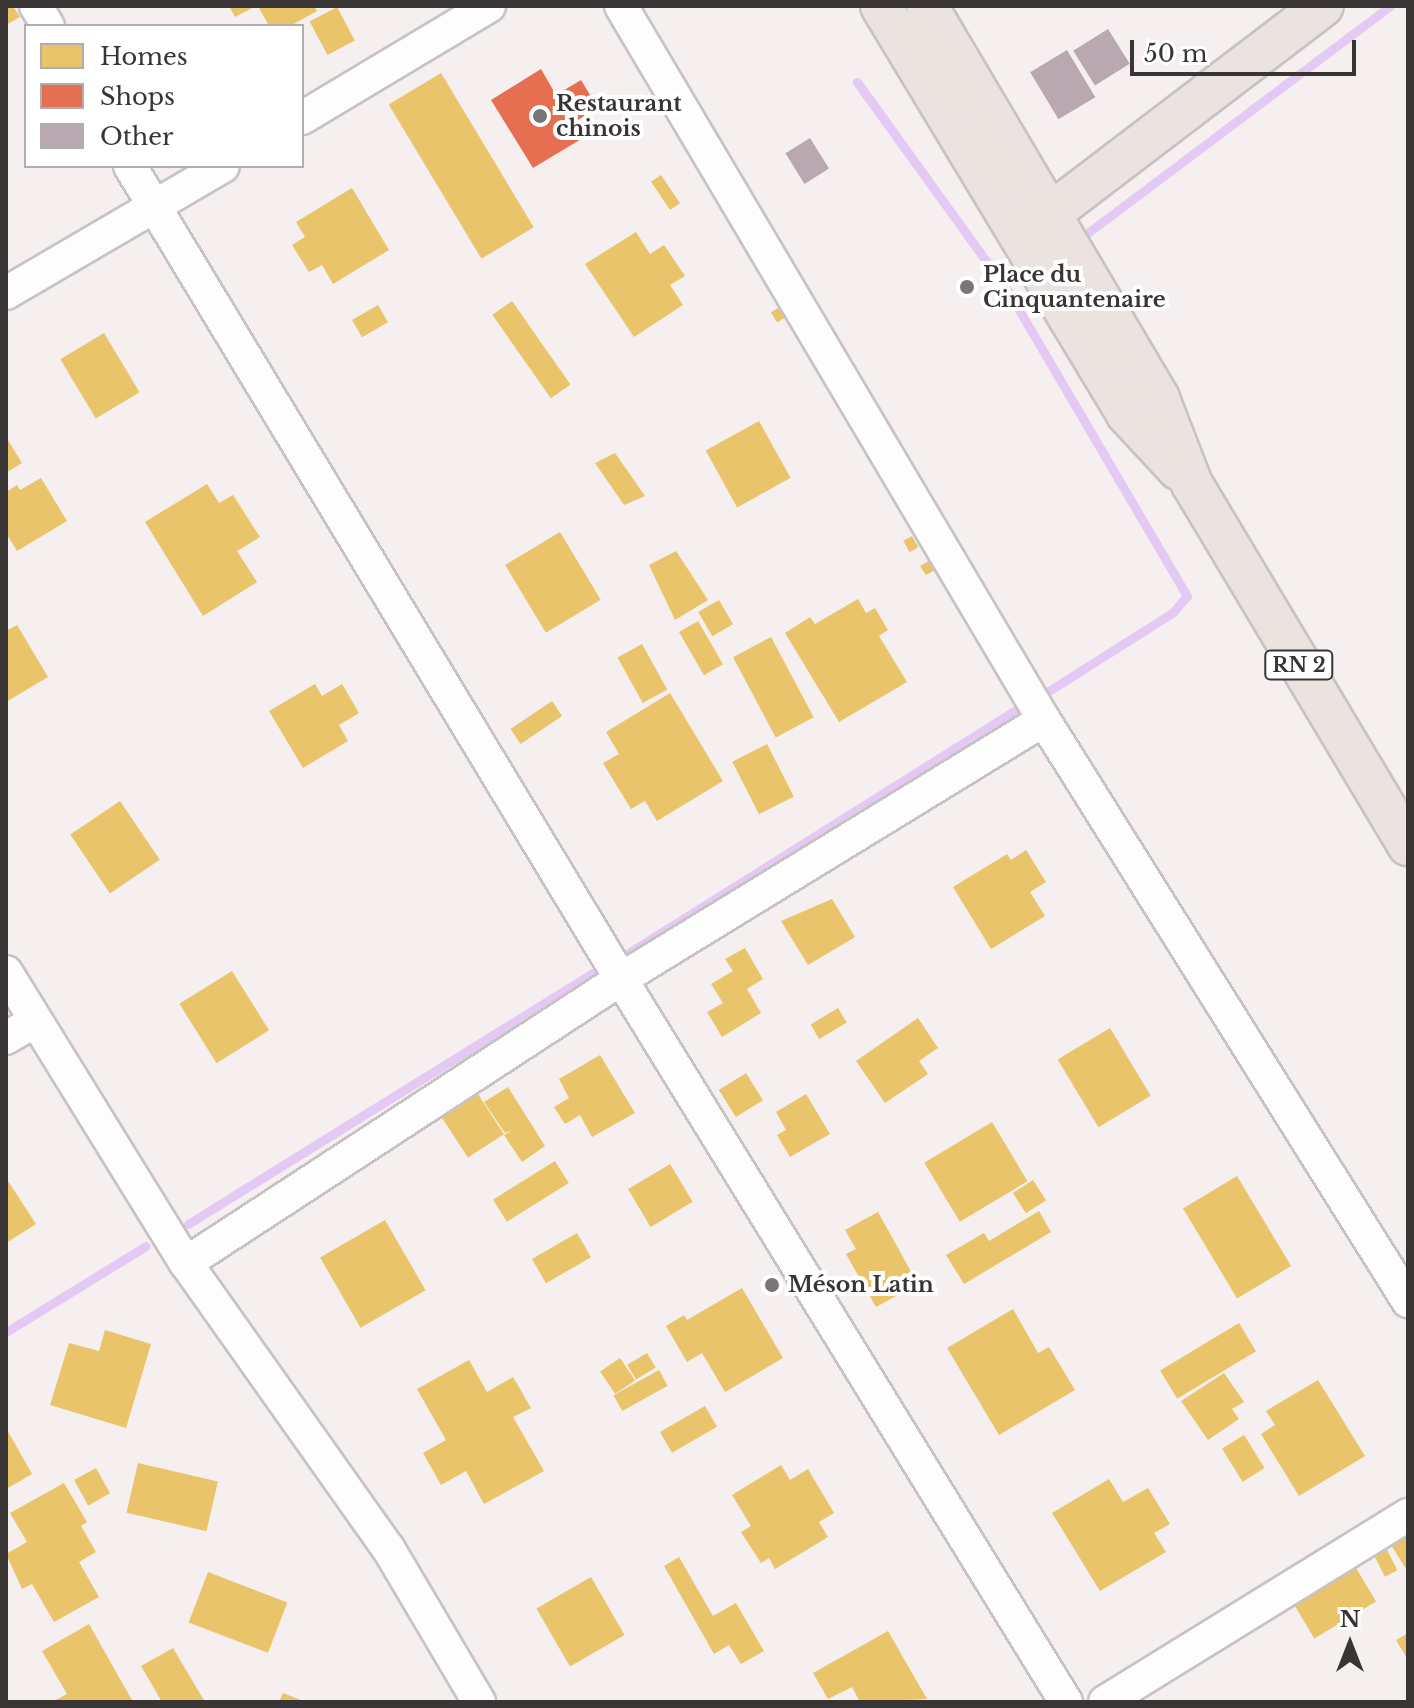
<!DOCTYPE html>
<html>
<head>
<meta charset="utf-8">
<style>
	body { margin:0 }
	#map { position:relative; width:1414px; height:1708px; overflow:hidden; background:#f5efef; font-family:"Libre Baskerville",serif }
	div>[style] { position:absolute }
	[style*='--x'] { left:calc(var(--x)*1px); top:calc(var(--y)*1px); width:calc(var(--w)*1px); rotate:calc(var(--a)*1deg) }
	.homes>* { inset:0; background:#e9c46a; transform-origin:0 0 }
	.shops>* { inset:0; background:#e76f51 }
	.stream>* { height:9px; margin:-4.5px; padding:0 4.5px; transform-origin:4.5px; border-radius:4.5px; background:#e5c9f5 }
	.building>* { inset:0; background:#baa8b1; transform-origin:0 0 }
	.roads { filter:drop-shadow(2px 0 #c7c3c3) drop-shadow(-2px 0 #c7c3c3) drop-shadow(0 2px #c7c3c3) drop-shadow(0 -2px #c7c3c3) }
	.minor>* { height:32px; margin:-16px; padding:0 16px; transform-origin:16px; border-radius:16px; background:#fefdfd }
	.major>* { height:40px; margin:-20px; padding:0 20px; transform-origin:20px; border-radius:20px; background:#ebe3e0 }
	.dots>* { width:22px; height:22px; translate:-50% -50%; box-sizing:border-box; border:4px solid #fff; border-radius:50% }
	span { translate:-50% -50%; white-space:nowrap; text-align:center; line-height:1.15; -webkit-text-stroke:8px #fff; paint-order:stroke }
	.shield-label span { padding:2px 6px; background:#fff; border:2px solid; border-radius:6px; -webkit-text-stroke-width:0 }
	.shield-label { font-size:20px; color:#393535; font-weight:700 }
	.poi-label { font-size:22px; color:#393535; font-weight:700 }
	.left { translate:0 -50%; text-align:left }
	.frame { position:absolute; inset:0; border:8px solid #393535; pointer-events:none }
	.legend { position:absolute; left:24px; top:24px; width:280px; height:144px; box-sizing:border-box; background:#fff; border:2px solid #b0aeae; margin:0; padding:10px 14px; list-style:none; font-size:24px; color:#393535 }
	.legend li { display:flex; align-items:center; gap:16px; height:40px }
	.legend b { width:40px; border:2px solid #b0aeae }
	.north { position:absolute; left:1310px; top:1604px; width:80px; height:80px; -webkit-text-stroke:6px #fff; paint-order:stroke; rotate:0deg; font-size:22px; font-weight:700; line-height:32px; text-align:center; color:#393535 }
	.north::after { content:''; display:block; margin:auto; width:28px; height:36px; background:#393535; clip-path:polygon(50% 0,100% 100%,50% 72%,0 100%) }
	.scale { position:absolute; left:1130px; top:40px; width:226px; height:36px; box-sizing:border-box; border:4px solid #393535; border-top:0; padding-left:10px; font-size:24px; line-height:28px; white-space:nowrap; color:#393535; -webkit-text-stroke:6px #fff; paint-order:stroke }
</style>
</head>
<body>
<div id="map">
	<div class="homes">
		<i style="clip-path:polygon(6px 6px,13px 6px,20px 17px,6px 25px)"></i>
		<i style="clip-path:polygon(229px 6px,256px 6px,235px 17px)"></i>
		<i style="clip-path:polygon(258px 6px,314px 6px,317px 11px,290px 26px,269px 26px)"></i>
		<i style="left:337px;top:7px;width:38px;height:31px;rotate:62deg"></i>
		<i style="left:441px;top:73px;width:180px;height:61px;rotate:59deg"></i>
		<i style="left:661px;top:175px;width:34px;height:12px;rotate:56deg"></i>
		<i style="clip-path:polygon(352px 188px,389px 250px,333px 284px,322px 265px,309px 272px,292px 245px,305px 237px,296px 222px)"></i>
		<i style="clip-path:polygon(636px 232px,650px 254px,664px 245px,685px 276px,670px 285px,683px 305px,634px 337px,585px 264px)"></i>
		<i style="left:512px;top:301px;width:102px;height:24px;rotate:55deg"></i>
		<i style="left:788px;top:302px;width:12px;height:20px;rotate:59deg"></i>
		<i style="left:378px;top:305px;width:20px;height:30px;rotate:60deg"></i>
		<i style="left:104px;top:333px;width:69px;height:51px;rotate:59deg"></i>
		<i style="left:759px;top:421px;width:65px;height:61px;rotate:61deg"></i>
		<i style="clip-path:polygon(6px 437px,22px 463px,6px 473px)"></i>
		<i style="clip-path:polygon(615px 453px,645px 496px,624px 505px,595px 463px)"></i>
		<i style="clip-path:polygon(41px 478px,67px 521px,17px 551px,6px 533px,6px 492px,17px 485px,20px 490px)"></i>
		<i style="clip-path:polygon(207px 484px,219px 503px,233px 495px,260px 537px,237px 551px,257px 582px,203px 616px,145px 522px)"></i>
		<i style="left:560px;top:532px;width:79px;height:64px;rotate:59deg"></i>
		<i style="left:912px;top:536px;width:13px;height:10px;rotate:61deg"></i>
		<i style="clip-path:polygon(676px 551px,708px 600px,675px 620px,649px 565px)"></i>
		<i style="clip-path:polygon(930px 560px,935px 570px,926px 575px,920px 566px)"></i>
		<i style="clip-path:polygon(858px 599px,866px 613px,875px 608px,888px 630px,879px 636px,907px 682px,839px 722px,785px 633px,810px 617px,815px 624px)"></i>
		<i style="left:719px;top:600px;width:28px;height:24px;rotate:60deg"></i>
		<i style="left:698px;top:621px;width:50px;height:22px;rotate:60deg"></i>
		<i style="clip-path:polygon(17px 625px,48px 677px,6px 702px,6px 631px)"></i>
		<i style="left:771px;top:637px;width:91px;height:43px;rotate:62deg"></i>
		<i style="left:642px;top:644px;width:52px;height:28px;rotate:61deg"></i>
		<i style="clip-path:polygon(315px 684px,322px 696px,342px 684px,359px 713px,339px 725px,348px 741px,303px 768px,269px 711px)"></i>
		<i style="clip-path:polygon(670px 693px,723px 781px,657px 821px,645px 801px,631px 809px,603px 763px,619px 754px,606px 732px)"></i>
		<i style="left:552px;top:701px;width:18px;height:50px;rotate:56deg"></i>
		<i style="left:767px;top:744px;width:59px;height:39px;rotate:63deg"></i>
		<i style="left:120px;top:801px;width:71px;height:60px;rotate:56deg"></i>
		<i style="clip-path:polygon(1026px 850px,1046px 882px,1030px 892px,1045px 916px,991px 949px,953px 887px,1007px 854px,1011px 860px)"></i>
		<i style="clip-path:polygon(832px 899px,855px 937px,808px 965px,781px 921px)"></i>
		<i style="clip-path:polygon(745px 948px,763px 979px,747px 989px,761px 1013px,722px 1037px,707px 1012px,723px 1003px,711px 984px,733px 971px,725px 959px)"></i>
		<i style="left:232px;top:971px;width:70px;height:62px;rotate:58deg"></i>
		<i style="left:838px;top:1008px;width:17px;height:32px;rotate:59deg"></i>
		<i style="clip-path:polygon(918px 1018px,938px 1048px,919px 1061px,928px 1074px,885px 1103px,856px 1061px)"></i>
		<i style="left:1110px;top:1028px;width:79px;height:61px;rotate:59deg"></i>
		<i style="clip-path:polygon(600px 1055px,635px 1113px,592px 1137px,580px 1115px,565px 1124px,554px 1107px,569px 1098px,559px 1079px)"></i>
		<i style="left:746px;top:1073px;width:32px;height:32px;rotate:58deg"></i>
		<i style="clip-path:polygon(508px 1087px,545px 1146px,522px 1162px,504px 1135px,514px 1129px,505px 1133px,484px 1102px)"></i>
		<i style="left:474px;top:1088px;width:55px;height:43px;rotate:57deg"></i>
		<i style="clip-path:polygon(806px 1094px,830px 1134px,790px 1157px,777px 1135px,786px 1130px,776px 1112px)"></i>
		<i style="left:992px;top:1122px;width:69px;height:79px;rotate:59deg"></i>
		<i style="left:555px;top:1161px;width:26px;height:73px;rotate:58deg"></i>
		<i style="left:670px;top:1164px;width:44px;height:49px;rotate:59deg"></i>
		<i style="left:1237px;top:1176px;width:105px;height:63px;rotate:59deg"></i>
		<i style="clip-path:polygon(6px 1178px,36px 1224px,6px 1243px)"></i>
		<i style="left:1033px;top:1180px;width:24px;height:24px;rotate:57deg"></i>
		<i style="clip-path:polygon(1039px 1211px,1051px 1232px,964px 1284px,946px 1255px,984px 1233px,989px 1241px)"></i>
		<i style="clip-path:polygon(878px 1212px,918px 1284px,876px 1307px,846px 1254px,856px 1249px,845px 1230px)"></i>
		<i style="left:385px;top:1220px;width:81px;height:75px;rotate:60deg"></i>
		<i style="left:577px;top:1233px;width:28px;height:52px;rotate:60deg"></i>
		<i style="clip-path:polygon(742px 1288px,783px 1358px,725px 1392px,702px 1353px,687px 1362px,666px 1326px,684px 1315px,687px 1320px)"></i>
		<i style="clip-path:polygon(1013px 1309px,1038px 1353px,1049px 1347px,1075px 1390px,999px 1435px,947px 1348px)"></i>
		<i style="left:1239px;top:1323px;width:33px;height:92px;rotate:59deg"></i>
		<i style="clip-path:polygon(105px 1330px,151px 1344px,126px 1428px,50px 1405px,69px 1343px,99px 1351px)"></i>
		<i style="left:647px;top:1353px;width:17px;height:23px;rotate:59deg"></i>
		<i style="left:620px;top:1358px;width:27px;height:24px;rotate:56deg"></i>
		<i style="clip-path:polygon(469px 1360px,487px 1392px,513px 1377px,531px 1408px,513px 1417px,544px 1471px,484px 1504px,466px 1471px,441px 1485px,423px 1453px,446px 1440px,417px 1389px)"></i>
		<i style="left:659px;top:1370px;width:18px;height:52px;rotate:61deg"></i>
		<i style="clip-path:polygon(1224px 1373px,1244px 1402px,1232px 1409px,1239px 1419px,1208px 1440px,1181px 1401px)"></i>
		<i style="clip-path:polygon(1318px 1380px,1365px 1456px,1299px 1496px,1261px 1434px,1275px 1425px,1266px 1411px)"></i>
		<i style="left:705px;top:1406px;width:24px;height:52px;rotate:60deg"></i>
		<i style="clip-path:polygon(6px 1428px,32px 1474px,6px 1489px)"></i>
		<i style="left:1244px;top:1435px;width:39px;height:26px;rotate:58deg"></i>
		<i style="left:138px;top:1463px;width:82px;height:51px;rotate:13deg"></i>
		<i style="clip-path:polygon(781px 1465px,790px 1480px,808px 1469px,834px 1513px,819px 1522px,828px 1537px,775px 1569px,769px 1558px,761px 1563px,741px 1532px,751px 1526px,732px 1495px)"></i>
		<i style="left:96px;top:1468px;width:29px;height:25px;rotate:61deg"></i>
		<i style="clip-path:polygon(1109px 1479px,1123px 1502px,1148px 1488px,1170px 1524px,1154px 1533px,1166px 1552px,1100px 1591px,1052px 1513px)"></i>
		<i style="clip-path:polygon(64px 1483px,87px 1522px,81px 1526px,96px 1552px,79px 1562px,99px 1597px,54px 1622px,32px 1584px,22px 1589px,6px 1554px,27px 1542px,10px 1513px)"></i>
		<i style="clip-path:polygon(1408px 1528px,1408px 1572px,1388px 1540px)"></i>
		<i style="left:1386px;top:1548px;width:25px;height:14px;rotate:63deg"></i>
		<i style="clip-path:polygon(679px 1557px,713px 1616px,736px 1603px,764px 1651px,741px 1664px,729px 1645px,714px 1654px,664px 1566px)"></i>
		<i style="left:1356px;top:1568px;width:39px;height:72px;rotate:59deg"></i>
		<i style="left:208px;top:1572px;width:85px;height:54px;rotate:21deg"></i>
		<i style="left:591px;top:1577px;width:67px;height:63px;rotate:60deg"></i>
		<i style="clip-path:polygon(89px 1624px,133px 1702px,52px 1702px,67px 1694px,42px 1651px)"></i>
		<i style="clip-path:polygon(888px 1631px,927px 1699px,860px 1702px,852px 1687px,828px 1699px,813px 1673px)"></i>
		<i style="clip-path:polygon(1408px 1633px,1408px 1660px,1396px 1640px)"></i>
		<i style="clip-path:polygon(173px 1648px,205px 1702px,162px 1702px,141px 1666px)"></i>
		<i style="clip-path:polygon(283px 1693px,306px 1702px,279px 1702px)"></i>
	</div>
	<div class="shops">
		<i style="clip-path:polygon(541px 69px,556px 95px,581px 80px,598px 108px,573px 123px,583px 138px,533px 168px,491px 100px)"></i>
	</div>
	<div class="stream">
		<i style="--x:857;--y:82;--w:258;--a:54.2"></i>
		<i style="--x:1008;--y:291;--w:354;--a:59.6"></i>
		<i style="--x:1187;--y:596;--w:23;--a:131"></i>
		<i style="--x:1172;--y:613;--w:151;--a:147.7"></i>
		<i style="--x:1085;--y:235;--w:381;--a:-36.9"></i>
		<i style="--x:622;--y:957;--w:474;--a:-32.1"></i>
		<i style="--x:188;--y:1224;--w:486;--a:-31.8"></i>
		<i style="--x:6;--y:1332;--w:164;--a:-31.6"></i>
	</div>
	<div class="building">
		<i style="left:1108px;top:29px;width:41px;height:41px;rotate:58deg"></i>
		<i style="left:1067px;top:50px;width:55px;height:43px;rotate:59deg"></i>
		<i style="left:810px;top:138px;width:36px;height:29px;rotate:58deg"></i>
	</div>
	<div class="roads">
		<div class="minor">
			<i style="--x:36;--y:6;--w:23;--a:59"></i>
			<i style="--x:621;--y:6;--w:830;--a:59.36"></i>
			<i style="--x:1044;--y:720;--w:686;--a:57.93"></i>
			<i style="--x:302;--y:118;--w:218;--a:-30.9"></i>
			<i style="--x:130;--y:166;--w:950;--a:58.87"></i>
			<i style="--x:621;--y:979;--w:849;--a:58.39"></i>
			<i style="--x:6;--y:293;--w:251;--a:-30.3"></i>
			<i style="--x:6;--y:972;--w:342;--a:58.3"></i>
			<i style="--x:186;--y:1263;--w:349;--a:54.7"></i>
			<i style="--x:388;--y:1548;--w:179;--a:59.4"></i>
			<i style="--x:6;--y:1038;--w:34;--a:-30"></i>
			<i style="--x:186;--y:1263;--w:520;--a:-33.14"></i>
			<i style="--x:621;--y:979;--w:496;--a:-31.5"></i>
			<i style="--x:1105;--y:1702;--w:356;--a:-31.7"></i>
		</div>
		<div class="major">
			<i style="--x:881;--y:6;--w:476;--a:58.9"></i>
			<i style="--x:1127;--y:414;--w:75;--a:47.2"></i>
			<i style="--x:927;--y:6;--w:456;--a:59.4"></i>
			<i style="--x:1159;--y:399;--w:91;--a:68.8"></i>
			<i style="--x:1192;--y:484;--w:421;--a:59.1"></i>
			<i style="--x:1030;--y:229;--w:368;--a:-37.3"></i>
		</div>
	</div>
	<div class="dots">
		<i style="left:540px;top:116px;background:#7b7676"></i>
		<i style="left:967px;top:287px;background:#7b7676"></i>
		<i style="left:772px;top:1285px;background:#7b7676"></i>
	</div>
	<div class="shield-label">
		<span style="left:1299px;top:665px">RN 2</span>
	</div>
	<div class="poi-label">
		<span class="left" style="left:556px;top:116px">Restaurant<br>chinois</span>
		<span class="left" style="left:983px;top:287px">Place du<br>Cinquantenaire</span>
		<span class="left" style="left:788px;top:1285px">Méson Latin</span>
	</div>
	<div class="frame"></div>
	<ul class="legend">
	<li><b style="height:22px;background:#e9c46a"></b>Homes</li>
	<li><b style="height:22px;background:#e76f51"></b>Shops</li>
	<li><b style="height:22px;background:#baa8b1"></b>Other</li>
	</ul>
	<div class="north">N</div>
	<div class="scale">50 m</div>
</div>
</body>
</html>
